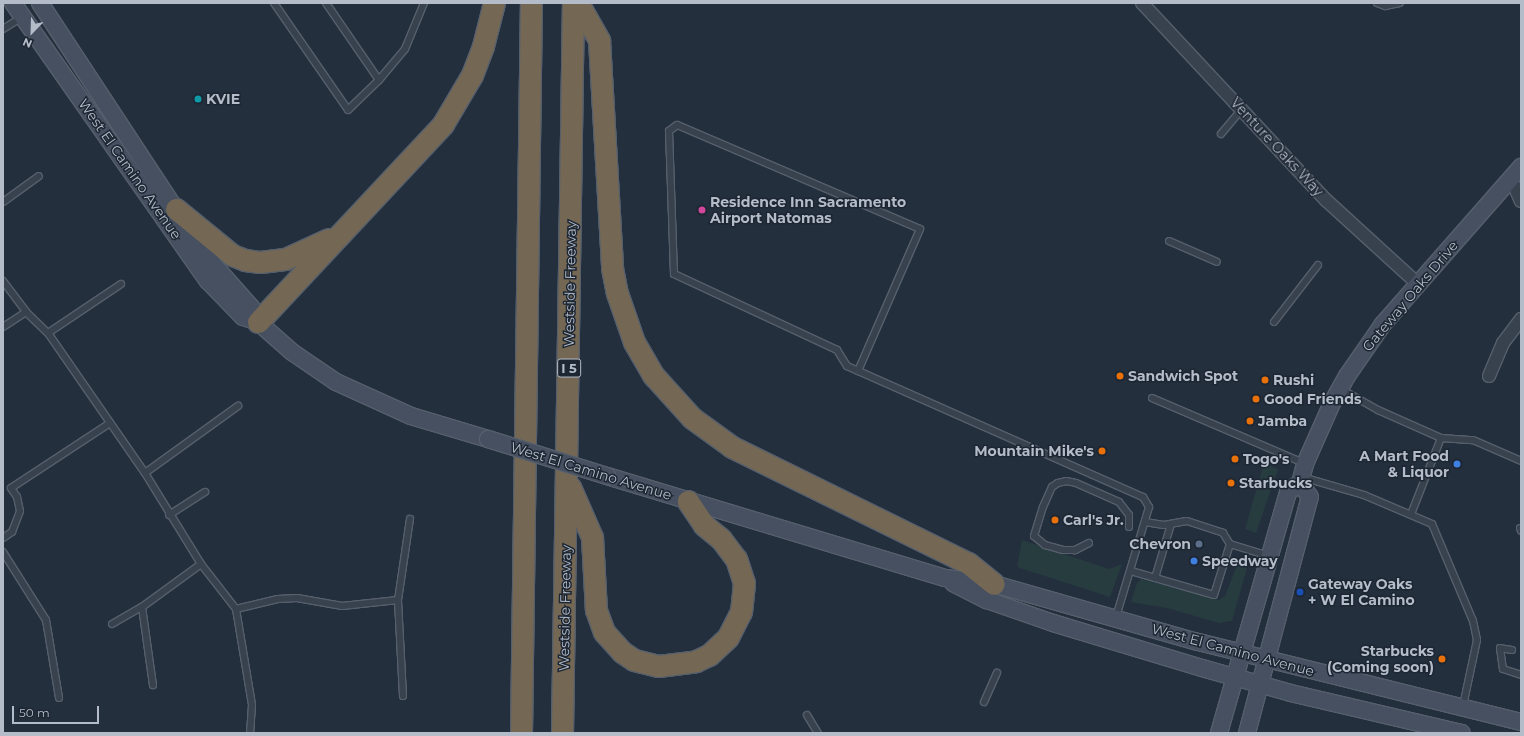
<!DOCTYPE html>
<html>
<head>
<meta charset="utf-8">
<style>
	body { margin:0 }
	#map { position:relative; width:1524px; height:736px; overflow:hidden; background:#242f3e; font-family:Montserrat,sans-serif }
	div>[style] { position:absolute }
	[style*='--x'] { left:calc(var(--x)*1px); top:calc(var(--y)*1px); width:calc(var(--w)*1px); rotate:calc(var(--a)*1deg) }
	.green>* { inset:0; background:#263c3f }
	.roads { filter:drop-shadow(1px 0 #565f6c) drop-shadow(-1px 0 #565f6c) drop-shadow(0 1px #565f6c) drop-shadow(0 -1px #565f6c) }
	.lane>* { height:6px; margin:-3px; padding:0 3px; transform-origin:3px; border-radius:3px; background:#38414e }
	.street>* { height:12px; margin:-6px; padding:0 6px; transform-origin:6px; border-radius:6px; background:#38414e }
	.secondary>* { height:16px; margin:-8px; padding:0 8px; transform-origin:8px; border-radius:8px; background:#465061 }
	.highway>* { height:21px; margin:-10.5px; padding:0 10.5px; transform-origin:10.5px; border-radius:10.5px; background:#746855 }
	.bridges { filter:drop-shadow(1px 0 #565f6c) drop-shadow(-1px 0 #565f6c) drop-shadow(0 1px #565f6c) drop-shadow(0 -1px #565f6c) }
	.secondary-bridge>* { height:16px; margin:-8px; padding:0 8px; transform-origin:8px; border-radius:8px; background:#465061 }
	.dots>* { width:11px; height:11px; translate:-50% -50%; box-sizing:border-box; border:2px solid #1d2633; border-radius:50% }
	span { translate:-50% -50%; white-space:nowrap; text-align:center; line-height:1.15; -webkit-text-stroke:3px #1d2633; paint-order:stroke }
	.shield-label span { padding:1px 3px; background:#1d2633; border:1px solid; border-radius:3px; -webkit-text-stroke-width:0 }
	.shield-label { font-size:13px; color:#b4bcc9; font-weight:700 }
	.poi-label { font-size:14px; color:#b4bcc9; font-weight:700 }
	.left { translate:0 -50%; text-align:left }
	.right { translate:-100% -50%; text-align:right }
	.street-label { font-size:14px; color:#b4bcc9 }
	.frame { position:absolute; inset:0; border:4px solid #b4bcc9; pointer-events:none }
	.north { position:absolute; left:12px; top:12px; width:40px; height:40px; -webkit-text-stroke:3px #1d2633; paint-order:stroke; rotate:203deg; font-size:11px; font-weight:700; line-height:16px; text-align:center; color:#b4bcc9 }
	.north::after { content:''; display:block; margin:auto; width:14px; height:18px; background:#b4bcc9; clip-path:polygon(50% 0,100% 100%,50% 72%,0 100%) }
	.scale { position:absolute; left:12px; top:706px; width:87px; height:18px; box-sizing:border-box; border:2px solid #b4bcc9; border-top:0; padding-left:5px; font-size:12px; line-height:14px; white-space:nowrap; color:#b4bcc9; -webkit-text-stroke:3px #1d2633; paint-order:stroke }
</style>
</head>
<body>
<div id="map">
	<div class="green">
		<i style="clip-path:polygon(1264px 463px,1278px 469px,1256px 533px,1245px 529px)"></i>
		<i style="clip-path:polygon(1022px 540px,1109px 569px,1122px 564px,1110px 597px,1017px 567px)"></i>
		<i style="clip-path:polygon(1250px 557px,1232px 621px,1219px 623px,1167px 608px,1131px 602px,1137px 583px,1141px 579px,1219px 600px,1225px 596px,1240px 558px)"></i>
	</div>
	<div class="roads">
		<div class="lane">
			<i style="--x:274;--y:3;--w:130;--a:55.3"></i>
			<i style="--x:348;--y:110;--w:43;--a:-44.1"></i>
			<i style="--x:379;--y:80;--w:40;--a:-50"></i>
			<i style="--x:405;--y:49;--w:50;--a:-67.6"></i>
			<i style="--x:326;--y:3;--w:93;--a:55.5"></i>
			<i style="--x:1377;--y:3;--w:9;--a:21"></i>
			<i style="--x:1385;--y:6;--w:15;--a:-11"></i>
			<i style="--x:3;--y:29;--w:22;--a:-32"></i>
			<i style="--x:1221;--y:134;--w:33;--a:-50"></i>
			<i style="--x:3;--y:202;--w:44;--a:-35.8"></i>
			<i style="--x:1169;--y:241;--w:52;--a:23.6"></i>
			<i style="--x:3;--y:281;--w:39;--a:53"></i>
			<i style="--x:26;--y:312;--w:30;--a:44"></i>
			<i style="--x:48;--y:333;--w:170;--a:55.3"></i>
			<i style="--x:145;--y:473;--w:107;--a:58.4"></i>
			<i style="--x:201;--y:564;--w:57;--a:52.1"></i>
			<i style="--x:236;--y:609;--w:97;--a:80.5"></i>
			<i style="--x:252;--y:705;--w:28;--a:94"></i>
			<i style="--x:1274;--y:322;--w:72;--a:-52.3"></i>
			<i style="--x:3;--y:327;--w:27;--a:-33"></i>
			<i style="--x:48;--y:333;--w:88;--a:-33.9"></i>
			<i style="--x:858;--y:371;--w:155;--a:-66.4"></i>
			<i style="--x:920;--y:229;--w:264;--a:-156.8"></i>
			<i style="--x:677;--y:125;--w:10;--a:143"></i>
			<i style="--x:669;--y:131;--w:143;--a:88"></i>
			<i style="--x:674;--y:274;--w:180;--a:25"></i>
			<i style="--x:837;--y:350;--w:19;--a:58"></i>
			<i style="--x:847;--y:366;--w:324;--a:23.9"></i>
			<i style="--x:1143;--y:497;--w:12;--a:59"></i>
			<i style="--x:1149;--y:507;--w:115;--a:106.7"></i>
			<i style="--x:1341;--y:389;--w:43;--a:29.6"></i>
			<i style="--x:1378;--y:410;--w:69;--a:24"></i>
			<i style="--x:1441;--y:438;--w:82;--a:111.5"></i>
			<i style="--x:1152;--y:398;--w:165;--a:23.2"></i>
			<i style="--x:1441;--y:438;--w:32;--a:4"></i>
			<i style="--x:1473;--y:440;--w:52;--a:23.6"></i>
			<i style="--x:145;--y:473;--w:115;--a:-35.8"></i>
			<i style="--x:1302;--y:477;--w:65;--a:16.2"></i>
			<i style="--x:1364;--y:495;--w:74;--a:23.1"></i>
			<i style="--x:1432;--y:524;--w:105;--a:67.1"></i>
			<i style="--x:1473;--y:621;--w:19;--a:78"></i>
			<i style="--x:1477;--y:640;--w:67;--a:102"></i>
			<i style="--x:169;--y:515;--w:43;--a:-32.6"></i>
			<i style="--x:1145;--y:522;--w:19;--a:9"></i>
			<i style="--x:1164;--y:525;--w:23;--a:-10"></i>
			<i style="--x:1187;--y:521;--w:38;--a:18"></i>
			<i style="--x:1223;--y:533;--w:13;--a:58"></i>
			<i style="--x:1230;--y:544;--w:41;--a:17.1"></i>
			<i style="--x:1520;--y:528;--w:3;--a:72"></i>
			<i style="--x:3;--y:538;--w:11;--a:-34"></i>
			<i style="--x:12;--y:532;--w:22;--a:-69"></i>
			<i style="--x:20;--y:511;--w:14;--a:-102"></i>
			<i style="--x:17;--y:497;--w:11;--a:-124"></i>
			<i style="--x:11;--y:488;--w:118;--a:-33.3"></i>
			<i style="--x:1089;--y:543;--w:16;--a:153"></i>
			<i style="--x:1075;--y:550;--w:12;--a:180"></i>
			<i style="--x:1063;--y:550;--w:19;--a:-164"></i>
			<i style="--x:1045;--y:545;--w:14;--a:-141"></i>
			<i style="--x:1034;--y:536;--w:30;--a:-73"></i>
			<i style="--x:1043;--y:507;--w:22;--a:-66"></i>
			<i style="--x:1052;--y:487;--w:7;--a:-34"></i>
			<i style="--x:1058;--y:483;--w:8;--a:-14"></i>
			<i style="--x:1066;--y:481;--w:10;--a:11"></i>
			<i style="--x:1076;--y:483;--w:47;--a:23.8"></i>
			<i style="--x:1119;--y:502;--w:16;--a:52"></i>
			<i style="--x:1129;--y:515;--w:12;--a:90"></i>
			<i style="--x:3;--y:552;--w:80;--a:57.7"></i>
			<i style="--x:46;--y:620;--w:79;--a:80.5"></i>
			<i style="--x:1131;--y:571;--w:86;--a:16.1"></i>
			<i style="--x:1214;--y:595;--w:53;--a:-72.6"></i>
			<i style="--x:1155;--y:578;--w:56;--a:-73.5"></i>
			<i style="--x:142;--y:607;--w:79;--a:82"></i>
			<i style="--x:236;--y:609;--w:43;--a:-13.4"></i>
			<i style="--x:278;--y:599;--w:19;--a:-3"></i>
			<i style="--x:297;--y:598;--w:46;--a:10.1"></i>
			<i style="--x:342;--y:606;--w:56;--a:-6.1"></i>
			<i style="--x:112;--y:624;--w:34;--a:-30"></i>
			<i style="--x:142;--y:607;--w:73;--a:-36.1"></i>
			<i style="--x:1512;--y:650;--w:12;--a:-171"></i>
			<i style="--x:1500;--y:648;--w:21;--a:82"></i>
			<i style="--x:1503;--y:669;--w:19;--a:18"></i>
			<i style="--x:403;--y:696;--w:96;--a:-93"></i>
			<i style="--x:398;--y:600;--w:82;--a:-81.6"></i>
			<i style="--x:984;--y:702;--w:32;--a:-66"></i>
			<i style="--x:807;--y:715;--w:21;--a:59"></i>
		</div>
		<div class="street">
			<i style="--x:1142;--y:3;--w:270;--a:47"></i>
			<i style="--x:1326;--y:200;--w:125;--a:42.4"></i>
			<i style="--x:1511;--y:178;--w:25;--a:67"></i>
			<i style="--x:1489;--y:376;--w:36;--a:-67"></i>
			<i style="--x:1503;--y:343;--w:30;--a:-53"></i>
		</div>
		<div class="secondary">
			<i style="--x:13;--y:3;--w:340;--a:55"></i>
			<i style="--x:208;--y:281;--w:50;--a:45.8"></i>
			<i style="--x:243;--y:317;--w:16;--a:18"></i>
			<i style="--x:40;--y:3;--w:275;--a:56.7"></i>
			<i style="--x:191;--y:233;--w:38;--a:55"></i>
			<i style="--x:213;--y:264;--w:57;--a:48.5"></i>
			<i style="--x:251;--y:307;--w:17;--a:65"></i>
			<i style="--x:258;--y:322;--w:45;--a:41.4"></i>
			<i style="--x:292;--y:352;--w:53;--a:34.3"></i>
			<i style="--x:336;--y:382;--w:82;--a:24.4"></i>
			<i style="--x:411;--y:416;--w:80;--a:16.6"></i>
			<i style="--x:607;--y:476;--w:353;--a:16.8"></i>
			<i style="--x:945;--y:578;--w:49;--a:7"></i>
			<i style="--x:994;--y:584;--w:212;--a:15.9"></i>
			<i style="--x:1198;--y:642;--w:333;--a:13.9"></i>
			<i style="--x:953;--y:583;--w:38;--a:27"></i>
			<i style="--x:987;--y:600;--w:70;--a:19.2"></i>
			<i style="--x:1053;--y:623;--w:156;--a:16.8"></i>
			<i style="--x:1202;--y:668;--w:92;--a:15.7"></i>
			<i style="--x:1291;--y:693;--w:175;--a:13.2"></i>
			<i style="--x:1219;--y:733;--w:251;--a:-74"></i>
			<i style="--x:1288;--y:492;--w:15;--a:-37"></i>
			<i style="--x:1300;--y:483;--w:20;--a:-75"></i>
			<i style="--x:1305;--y:464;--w:67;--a:-66.1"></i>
			<i style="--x:1332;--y:403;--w:31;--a:-61"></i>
			<i style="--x:1347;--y:376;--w:63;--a:-55.3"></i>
			<i style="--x:1383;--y:324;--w:209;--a:-48.7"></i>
			<i style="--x:1247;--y:733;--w:244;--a:-75.1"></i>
			<i style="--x:1310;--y:497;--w:17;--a:-126"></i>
		</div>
		<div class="highway">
			<i style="--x:578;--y:3;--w:43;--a:60.4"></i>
			<i style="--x:599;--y:40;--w:228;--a:86.7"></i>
			<i style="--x:612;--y:268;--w:25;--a:79"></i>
			<i style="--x:617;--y:293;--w:52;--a:70.9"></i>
			<i style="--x:634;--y:342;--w:39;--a:60"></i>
			<i style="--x:654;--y:376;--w:57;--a:47.9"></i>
			<i style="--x:692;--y:418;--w:49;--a:35.9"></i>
			<i style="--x:732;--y:447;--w:263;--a:26.2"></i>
			<i style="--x:968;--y:563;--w:33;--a:39"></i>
			<i style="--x:176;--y:209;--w:72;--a:39.4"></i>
			<i style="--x:232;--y:255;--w:14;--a:21"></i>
			<i style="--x:245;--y:260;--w:15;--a:8"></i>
			<i style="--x:260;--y:262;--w:25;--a:-7"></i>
			<i style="--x:285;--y:259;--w:48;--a:-24.4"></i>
			<i style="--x:258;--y:322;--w:271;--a:-46.9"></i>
			<i style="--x:443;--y:124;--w:57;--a:-59.4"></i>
			<i style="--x:472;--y:75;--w:31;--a:-69"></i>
			<i style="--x:483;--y:46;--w:44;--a:-75.7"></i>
			<i style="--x:570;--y:487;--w:55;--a:66.3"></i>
			<i style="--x:592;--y:537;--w:73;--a:86.9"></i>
			<i style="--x:596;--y:610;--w:23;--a:70"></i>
			<i style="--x:604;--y:632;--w:27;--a:48"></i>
			<i style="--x:622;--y:652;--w:14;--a:34"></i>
			<i style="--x:634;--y:660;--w:25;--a:14"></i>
			<i style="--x:658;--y:666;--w:38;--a:-7"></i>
			<i style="--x:696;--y:661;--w:14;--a:-25"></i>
			<i style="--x:709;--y:655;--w:26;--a:-43"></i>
			<i style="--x:728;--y:637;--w:28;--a:-63"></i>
			<i style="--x:741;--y:612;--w:29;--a:-84"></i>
			<i style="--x:744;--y:583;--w:25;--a:-108"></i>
			<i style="--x:736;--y:559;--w:25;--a:-127"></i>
			<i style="--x:721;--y:539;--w:22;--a:-141"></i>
			<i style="--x:704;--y:525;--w:29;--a:-124"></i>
			<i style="--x:521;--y:733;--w:730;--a:-89.22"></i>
			<i style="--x:562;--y:733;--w:730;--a:-89.14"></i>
		</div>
	</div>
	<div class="bridges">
		<div class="secondary-bridge">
			<i style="--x:488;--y:439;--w:125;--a:17.3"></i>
		</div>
	</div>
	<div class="dots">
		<i style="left:198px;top:99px;background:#0f9aa8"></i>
		<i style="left:702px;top:210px;background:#d1479c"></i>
		<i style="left:1120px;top:376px;background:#e8710a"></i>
		<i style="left:1265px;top:380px;background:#e8710a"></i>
		<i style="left:1256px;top:399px;background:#e8710a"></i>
		<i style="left:1250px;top:421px;background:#e8710a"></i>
		<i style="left:1102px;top:451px;background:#e8710a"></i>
		<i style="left:1235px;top:459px;background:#e8710a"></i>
		<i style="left:1457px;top:464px;background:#3f7fe0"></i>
		<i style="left:1231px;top:483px;background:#e8710a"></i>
		<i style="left:1055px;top:520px;background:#e8710a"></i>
		<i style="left:1199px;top:544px;background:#5c6f8a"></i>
		<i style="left:1194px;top:561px;background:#3f7fe0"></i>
		<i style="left:1300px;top:592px;background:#1a4fb4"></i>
		<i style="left:1442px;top:659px;background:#e8710a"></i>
	</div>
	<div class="shield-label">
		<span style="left:569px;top:368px">I 5</span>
	</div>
	<div class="poi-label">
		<span class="left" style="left:206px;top:99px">KVIE</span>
		<span class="left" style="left:710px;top:210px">Residence Inn Sacramento<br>Airport Natomas</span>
		<span class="left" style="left:1128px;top:376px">Sandwich Spot</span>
		<span class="left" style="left:1273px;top:380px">Rushi</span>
		<span class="left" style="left:1264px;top:399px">Good Friends</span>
		<span class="left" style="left:1258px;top:421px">Jamba</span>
		<span class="right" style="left:1094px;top:451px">Mountain Mike's</span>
		<span class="right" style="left:1449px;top:464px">A Mart Food<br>&amp; Liquor</span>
		<span class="left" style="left:1243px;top:459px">Togo's</span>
		<span class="left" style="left:1239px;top:483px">Starbucks</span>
		<span class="left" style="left:1063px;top:520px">Carl's Jr.</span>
		<span class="right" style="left:1191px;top:544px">Chevron</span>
		<span class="left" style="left:1202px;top:561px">Speedway</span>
		<span class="left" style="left:1308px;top:592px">Gateway Oaks<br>+ W El Camino</span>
		<span class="right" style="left:1434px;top:659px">Starbucks<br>(Coming soon)</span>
	</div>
	<div class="street-label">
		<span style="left:1277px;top:147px;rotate:47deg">Venture Oaks Way</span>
		<span style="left:130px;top:169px;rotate:55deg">West El Camino Avenue</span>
		<span style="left:570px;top:284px;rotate:-89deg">Westside Freeway</span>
		<span style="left:1410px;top:296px;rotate:-50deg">Gateway Oaks Drive</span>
		<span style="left:591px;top:471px;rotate:17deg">West El Camino Avenue</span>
		<span style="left:565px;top:608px;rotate:-89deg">Westside Freeway</span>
		<span style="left:1233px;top:650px;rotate:15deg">West El Camino Avenue</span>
	</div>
	<div class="frame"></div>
	<div class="north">N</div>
	<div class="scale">50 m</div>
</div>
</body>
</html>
